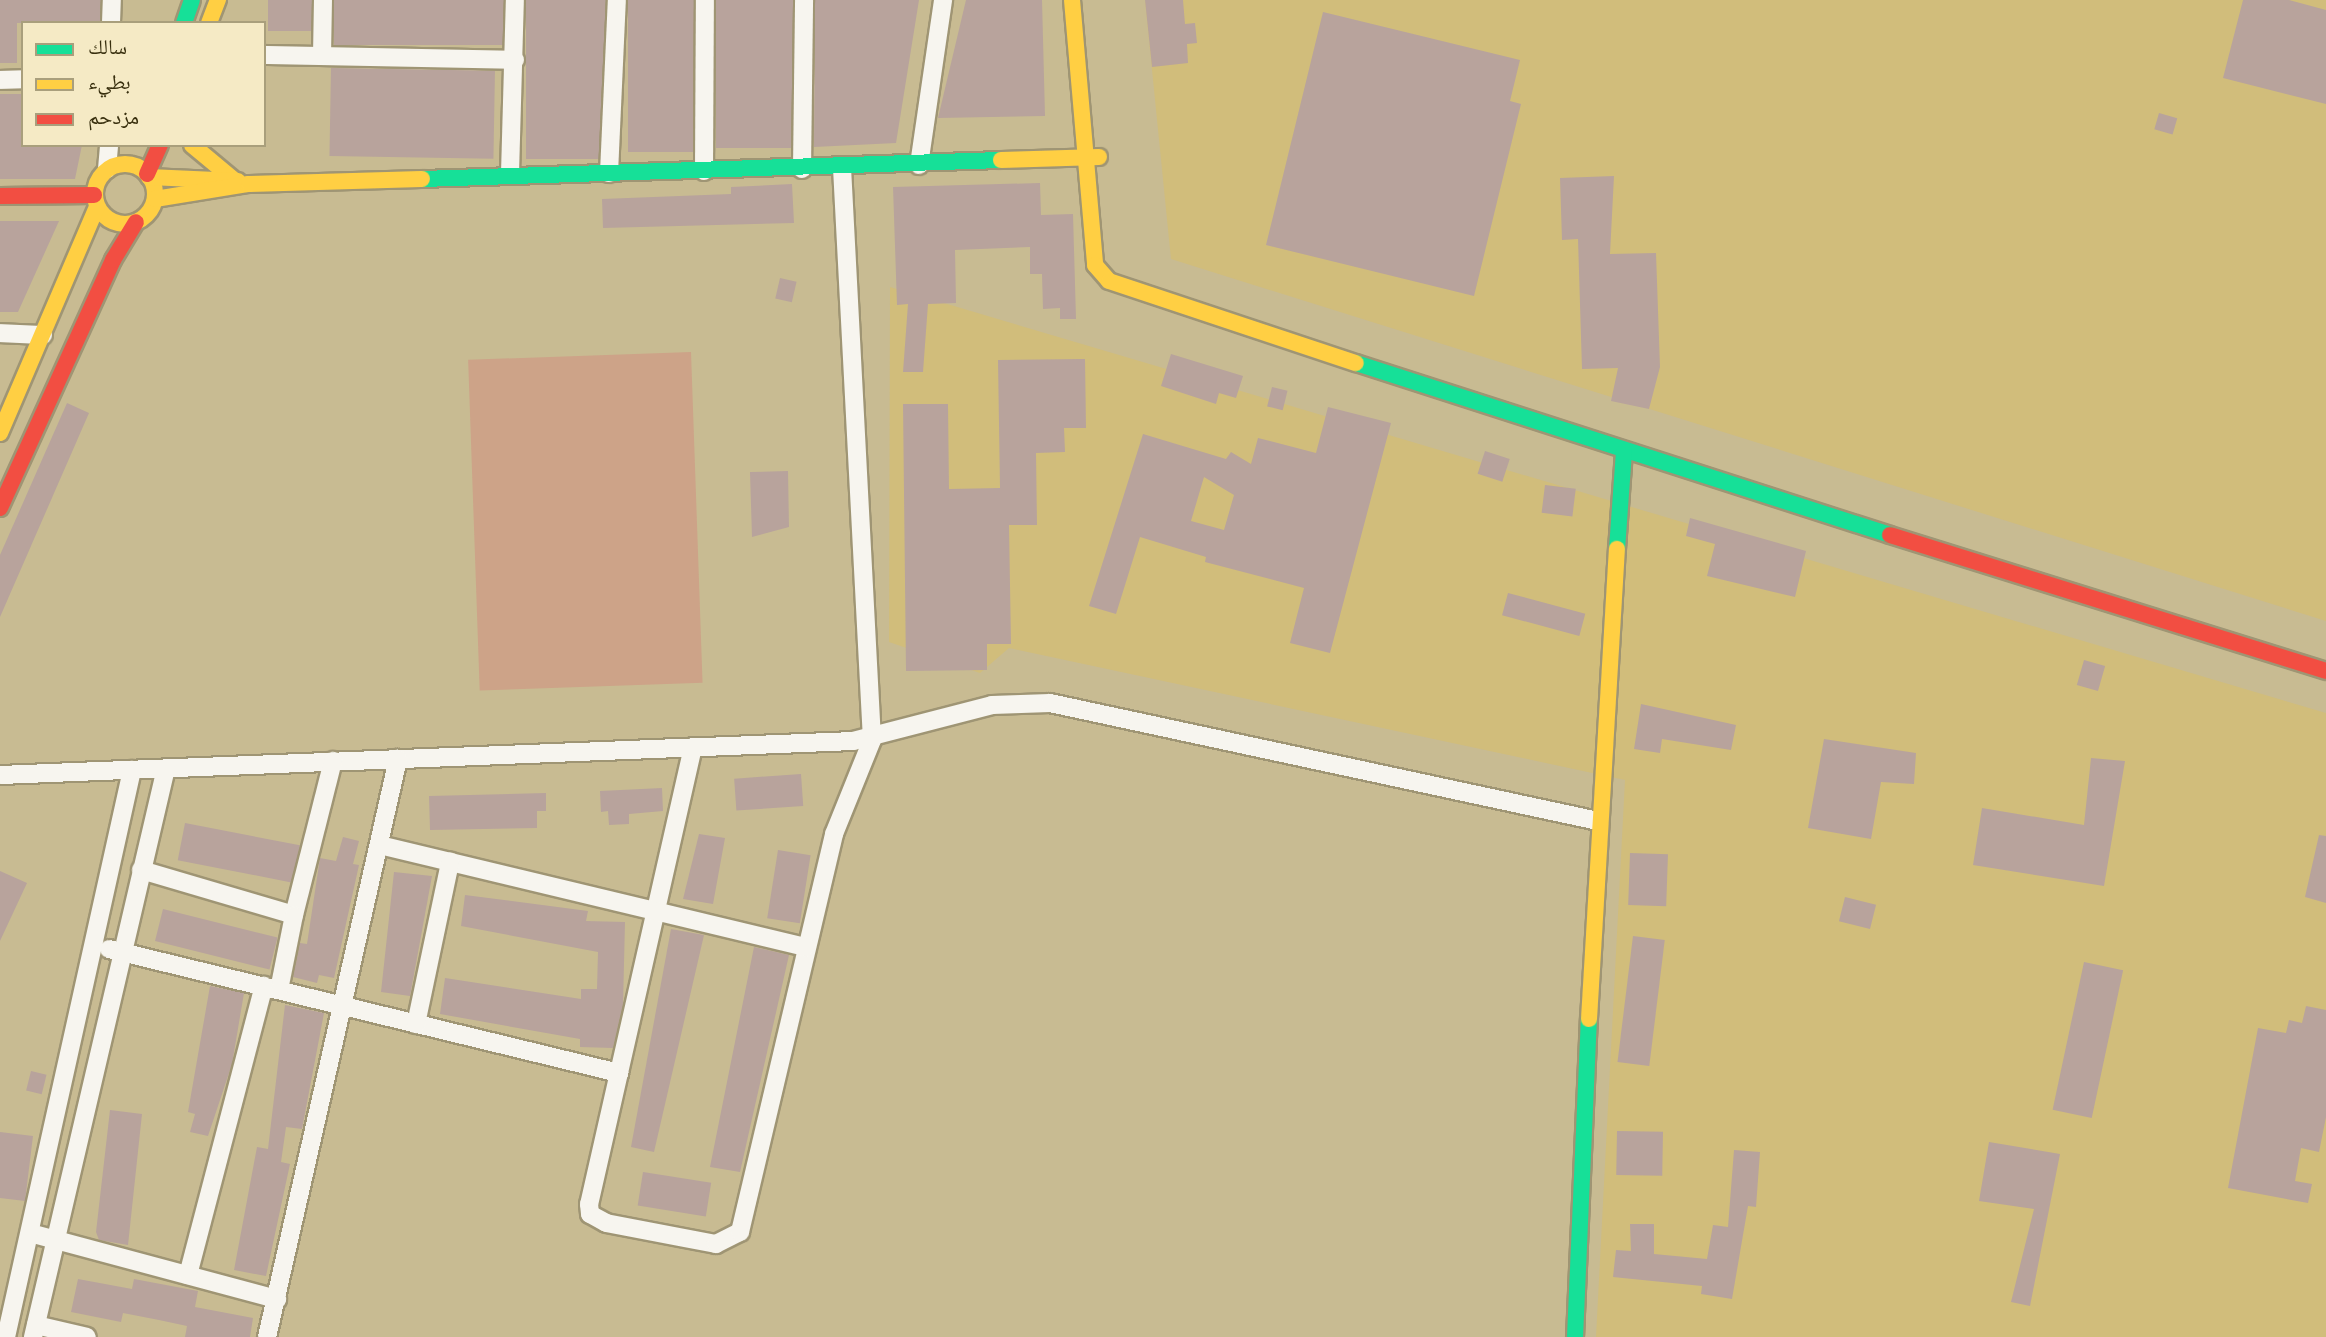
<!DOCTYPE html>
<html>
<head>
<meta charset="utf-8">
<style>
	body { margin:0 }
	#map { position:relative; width:2326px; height:1337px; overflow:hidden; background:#c8bb92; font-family:"Roboto Serif","Noto Naskh Arabic",serif }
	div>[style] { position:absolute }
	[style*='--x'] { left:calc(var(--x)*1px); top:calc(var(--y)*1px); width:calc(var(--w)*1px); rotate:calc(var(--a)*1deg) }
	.built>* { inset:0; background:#d1bd7b }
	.green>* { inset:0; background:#cda388; transform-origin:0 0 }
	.building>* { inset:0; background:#b8a39c; transform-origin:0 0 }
	.roads { filter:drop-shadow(2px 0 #9f9574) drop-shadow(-2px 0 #9f9574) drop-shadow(0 2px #9f9574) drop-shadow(0 -2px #9f9574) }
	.street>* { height:18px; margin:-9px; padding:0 9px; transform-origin:9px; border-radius:9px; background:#f7f5ef }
	.fast>* { height:16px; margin:-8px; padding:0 8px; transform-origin:8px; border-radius:8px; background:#16e098 }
	.slow>* { height:16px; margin:-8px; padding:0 8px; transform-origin:8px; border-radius:8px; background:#ffcf43 }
	.slow>.ring { margin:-8px; padding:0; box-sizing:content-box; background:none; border:16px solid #ffcf43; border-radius:50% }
	.jam>* { height:16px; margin:-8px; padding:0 8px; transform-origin:8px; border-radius:8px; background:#f24e42 }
	span { translate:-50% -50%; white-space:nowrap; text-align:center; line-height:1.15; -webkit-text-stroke:6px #f5eac5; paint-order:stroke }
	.legend { position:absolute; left:21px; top:21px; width:245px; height:126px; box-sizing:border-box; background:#f5eac5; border:2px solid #a99f7c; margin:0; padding:9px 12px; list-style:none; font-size:21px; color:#382f0e }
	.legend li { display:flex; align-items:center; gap:14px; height:35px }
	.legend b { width:35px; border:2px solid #a99f7c }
</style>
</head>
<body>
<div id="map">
	<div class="built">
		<i style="clip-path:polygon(1145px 0,2326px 0,2326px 621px,1171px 259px)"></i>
		<i style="clip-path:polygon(890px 287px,2326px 713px,2326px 1337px,1596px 1337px,1625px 780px,1009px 648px,980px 673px,889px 642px)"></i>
	</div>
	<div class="green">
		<i style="left:691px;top:352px;width:331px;height:223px;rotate:88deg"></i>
	</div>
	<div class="building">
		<i style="clip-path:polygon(0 0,101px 0,100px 23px,17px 23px,17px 63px,0 63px)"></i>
		<i style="left:268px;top:0;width:44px;height:31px"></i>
		<i style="left:334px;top:0;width:170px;height:45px"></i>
		<i style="left:526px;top:0;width:80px;height:159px"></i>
		<i style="left:628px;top:0;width:66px;height:152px"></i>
		<i style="left:716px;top:0;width:77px;height:148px"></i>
		<i style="clip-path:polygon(815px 0,919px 0,896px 143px,814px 147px)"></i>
		<i style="clip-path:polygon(966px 0,1042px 0,1045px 116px,938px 118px)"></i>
		<i style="clip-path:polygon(1145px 0,1183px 0,1185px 24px,1195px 23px,1197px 43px,1187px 44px,1188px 63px,1152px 67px)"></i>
		<i style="clip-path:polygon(2243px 0,2289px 0,2326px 10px,2326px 104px,2223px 78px)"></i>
		<i style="clip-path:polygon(1323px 12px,1520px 60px,1510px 101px,1521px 104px,1474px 296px,1266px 245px)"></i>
		<i style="left:331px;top:68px;width:164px;height:88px;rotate:1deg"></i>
		<i style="clip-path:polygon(0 94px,23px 94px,23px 145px,82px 145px,75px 179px,0 179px)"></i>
		<i style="left:2159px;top:113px;width:19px;height:17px;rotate:16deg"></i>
		<i style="clip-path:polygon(1614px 176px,1610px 254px,1656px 253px,1660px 367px,1649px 409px,1611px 401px,1618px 368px,1582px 369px,1578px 239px,1562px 240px,1560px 178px)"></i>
		<i style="clip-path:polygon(1040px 183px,1041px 215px,1073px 214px,1076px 319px,1060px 319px,1060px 308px,1043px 309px,1042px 274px,1030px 274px,1030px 247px,955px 250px,956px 303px,928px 304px,923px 372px,903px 372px,908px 304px,897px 305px,893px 187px)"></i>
		<i style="clip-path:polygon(792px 184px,794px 223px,603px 228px,602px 199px,731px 194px,731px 187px)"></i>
		<i style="clip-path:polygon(0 221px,59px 221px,18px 312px,0 312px)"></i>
		<i style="left:780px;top:278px;width:17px;height:21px;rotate:13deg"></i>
		<i style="clip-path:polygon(1171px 354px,1243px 376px,1236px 398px,1219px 393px,1216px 404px,1161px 386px)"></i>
		<i style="clip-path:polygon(1085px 359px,1086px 428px,1064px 428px,1065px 452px,1036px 453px,1037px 525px,1009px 525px,1011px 644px,987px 644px,987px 670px,906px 671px,903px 404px,948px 404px,949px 489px,1000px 488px,998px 360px)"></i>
		<i style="left:1272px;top:387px;width:16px;height:20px;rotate:14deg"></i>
		<i style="clip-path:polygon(67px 403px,89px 413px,0 617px,0 555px)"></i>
		<i style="clip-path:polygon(evenodd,1328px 407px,1391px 423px,1330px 653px,1290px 643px,1304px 588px,1205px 562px,1206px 557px,1140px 537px,1116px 614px,1089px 606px,1143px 434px,1226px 459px,1231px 452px,1251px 464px,1258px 438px,1316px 453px,1328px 407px,1204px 477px,1234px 495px,1224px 530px,1191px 521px,1204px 477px)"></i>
		<i style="left:1485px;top:451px;width:26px;height:24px;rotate:18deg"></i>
		<i style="clip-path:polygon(788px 471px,789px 527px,752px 537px,750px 472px)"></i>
		<i style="left:1545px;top:485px;width:31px;height:28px;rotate:7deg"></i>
		<i style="clip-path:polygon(1690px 518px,1806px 551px,1795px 597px,1707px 576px,1715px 544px,1686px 536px)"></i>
		<i style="left:1508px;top:593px;width:80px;height:23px;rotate:15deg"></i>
		<i style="left:2084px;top:660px;width:22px;height:26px;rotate:16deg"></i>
		<i style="clip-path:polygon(1641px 704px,1736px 725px,1731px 750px,1662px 739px,1660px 753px,1634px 749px)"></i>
		<i style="clip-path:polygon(1824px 739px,1916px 753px,1914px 784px,1881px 782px,1871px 839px,1808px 828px)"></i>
		<i style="clip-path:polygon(2091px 758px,2125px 761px,2104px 886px,1973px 865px,1982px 808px,2084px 825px)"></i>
		<i style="left:801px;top:774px;width:32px;height:67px;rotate:86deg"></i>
		<i style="clip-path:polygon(662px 788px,663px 811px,629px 814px,629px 824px,609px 825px,608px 811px,601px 812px,600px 791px)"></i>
		<i style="clip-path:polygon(546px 793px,546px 811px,537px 811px,537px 828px,430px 830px,429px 796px)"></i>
		<i style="left:185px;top:823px;width:117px;height:38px;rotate:11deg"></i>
		<i style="clip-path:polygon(699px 834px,725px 838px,713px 904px,683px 899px)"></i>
		<i style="clip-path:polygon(2319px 835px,2326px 836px,2326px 903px,2305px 897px)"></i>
		<i style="clip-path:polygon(343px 837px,359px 841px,353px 864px,359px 865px,334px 978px,319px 975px,317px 983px,293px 977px,300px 943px,307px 944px,320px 858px,336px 861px)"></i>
		<i style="left:778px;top:850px;width:33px;height:69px;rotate:9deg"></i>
		<i style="left:1630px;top:853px;width:38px;height:52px;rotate:2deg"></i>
		<i style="clip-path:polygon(0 871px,27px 883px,0 941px)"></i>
		<i style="clip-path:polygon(394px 872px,432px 876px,410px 996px,381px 992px)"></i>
		<i style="clip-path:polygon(465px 895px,588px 911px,586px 921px,625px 922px,623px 1005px,613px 1048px,580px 1047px,580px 1039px,440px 1014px,445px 978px,581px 999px,581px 989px,597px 989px,598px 952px,461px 926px)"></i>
		<i style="left:1845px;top:897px;width:32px;height:25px;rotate:14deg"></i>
		<i style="left:163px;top:909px;width:118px;height:33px;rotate:14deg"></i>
		<i style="clip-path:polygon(671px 929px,704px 935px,654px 1152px,631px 1147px)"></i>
		<i style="left:1633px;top:936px;width:32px;height:127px;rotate:7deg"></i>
		<i style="clip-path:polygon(754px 947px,789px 955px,740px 1172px,710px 1167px)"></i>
		<i style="left:2084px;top:962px;width:40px;height:151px;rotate:12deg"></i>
		<i style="clip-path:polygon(210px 986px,244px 993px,232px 1064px,208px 1136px,190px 1132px,195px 1114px,188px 1112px)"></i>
		<i style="clip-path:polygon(285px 1005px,324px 1013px,302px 1129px,286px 1127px,281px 1162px,290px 1164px,266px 1276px,234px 1270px,257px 1147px,268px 1149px)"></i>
		<i style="clip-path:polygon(2306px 1006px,2326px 1010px,2326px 1117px,2319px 1152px,2301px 1148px,2295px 1181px,2312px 1184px,2308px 1203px,2228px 1188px,2258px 1028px,2286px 1033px,2289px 1020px,2302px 1023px)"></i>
		<i style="left:31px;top:1071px;width:16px;height:20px;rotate:14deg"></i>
		<i style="clip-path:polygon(110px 1110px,142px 1114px,128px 1245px,99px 1240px,96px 1232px)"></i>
		<i style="left:1617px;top:1131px;width:46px;height:44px;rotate:1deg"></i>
		<i style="clip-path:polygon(0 1132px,33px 1136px,25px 1201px,0 1198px)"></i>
		<i style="clip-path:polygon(1989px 1142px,2060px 1154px,2030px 1306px,2011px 1302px,2034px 1209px,1979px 1201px)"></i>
		<i style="clip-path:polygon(1734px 1150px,1760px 1152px,1756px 1207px,1748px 1206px,1732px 1299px,1701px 1294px,1702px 1286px,1613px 1277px,1616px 1250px,1631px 1251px,1630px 1224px,1654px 1224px,1654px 1254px,1707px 1259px,1713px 1225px,1728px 1227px)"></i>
		<i style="left:643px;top:1172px;width:69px;height:34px;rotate:9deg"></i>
		<i style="clip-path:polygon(78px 1279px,132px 1289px,134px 1279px,198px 1291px,195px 1307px,253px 1318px,250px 1337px,185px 1337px,187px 1326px,159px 1320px,123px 1313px,121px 1322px,71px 1312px)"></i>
	</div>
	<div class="roads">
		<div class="street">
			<i style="--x:111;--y:23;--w:23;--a:-88"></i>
			<i style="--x:264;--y:55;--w:251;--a:1.1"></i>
			<i style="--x:322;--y:56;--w:56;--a:-89"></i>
			<i style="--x:0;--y:80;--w:23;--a:-2"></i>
			<i style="--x:919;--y:165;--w:167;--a:-81.7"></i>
			<i style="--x:107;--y:169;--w:24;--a:-85"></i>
			<i style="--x:802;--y:169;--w:169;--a:-89.3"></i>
			<i style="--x:704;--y:171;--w:171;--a:-89.7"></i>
			<i style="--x:609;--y:173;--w:173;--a:-87.4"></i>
			<i style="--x:510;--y:174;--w:174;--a:-88.4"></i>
			<i style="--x:0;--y:333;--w:43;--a:2.7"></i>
			<i style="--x:693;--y:747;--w:469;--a:102.8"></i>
			<i style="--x:589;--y:1204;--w:10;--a:84"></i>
			<i style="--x:590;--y:1214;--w:18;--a:29"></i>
			<i style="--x:606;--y:1223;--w:112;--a:10.8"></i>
			<i style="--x:716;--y:1244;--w:27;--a:-27"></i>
			<i style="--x:740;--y:1232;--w:409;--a:-76.7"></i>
			<i style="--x:834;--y:834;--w:101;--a:-68"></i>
			<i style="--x:872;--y:740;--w:573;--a:-93"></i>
			<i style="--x:0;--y:775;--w:854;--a:-2.28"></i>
			<i style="--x:853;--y:741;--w:144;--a:-14.5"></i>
			<i style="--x:992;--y:705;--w:58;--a:-2"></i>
			<i style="--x:1050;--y:703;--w:561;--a:12.15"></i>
			<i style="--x:380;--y:845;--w:438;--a:13.5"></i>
			<i style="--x:141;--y:870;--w:159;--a:16.4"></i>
			<i style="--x:294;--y:915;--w:159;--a:-75.8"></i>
			<i style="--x:109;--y:949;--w:525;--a:13.67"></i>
			<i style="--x:279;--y:990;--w:76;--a:-78.7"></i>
			<i style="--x:416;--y:1024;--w:166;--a:-78.1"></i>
			<i style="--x:30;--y:1233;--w:256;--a:15"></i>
			<i style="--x:188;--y:1275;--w:299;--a:-75.3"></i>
			<i style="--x:36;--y:1325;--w:52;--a:13.2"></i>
			<i style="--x:6;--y:1337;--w:581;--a:-77.47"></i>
			<i style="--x:33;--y:1337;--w:584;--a:-76.84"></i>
			<i style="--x:267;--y:1337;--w:593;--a:-77.23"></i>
		</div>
		<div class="fast">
			<i style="--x:184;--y:23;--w:24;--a:-71"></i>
			<i style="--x:422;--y:179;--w:579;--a:-1.88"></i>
			<i style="--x:1356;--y:363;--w:561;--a:17.85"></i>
			<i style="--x:1617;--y:549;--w:97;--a:-85.9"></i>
			<i style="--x:1575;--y:1337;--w:318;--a:-87.5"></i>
		</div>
		<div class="slow">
			<i style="--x:1072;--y:0;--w:266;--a:85"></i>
			<i style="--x:1095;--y:265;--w:21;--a:49"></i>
			<i style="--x:1109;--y:281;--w:260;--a:18.4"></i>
			<i style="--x:209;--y:23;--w:25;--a:-69"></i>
			<i style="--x:192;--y:145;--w:55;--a:39.8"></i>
			<i style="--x:1001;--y:160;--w:98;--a:-1.8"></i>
			<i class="ring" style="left:95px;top:164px;width:44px;height:44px"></i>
			<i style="--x:149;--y:177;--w:89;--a:2.6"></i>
			<i style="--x:155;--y:199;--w:95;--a:-9.1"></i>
			<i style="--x:249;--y:184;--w:173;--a:-1.7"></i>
			<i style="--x:0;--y:433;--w:246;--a:-66.8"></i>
			<i style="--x:1589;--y:1019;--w:471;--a:-86.6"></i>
		</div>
		<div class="jam">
			<i style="--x:147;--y:174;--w:32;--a:-66"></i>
			<i style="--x:0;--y:196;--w:94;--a:-0.6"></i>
			<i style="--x:0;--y:508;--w:273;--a:-65.5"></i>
			<i style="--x:113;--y:260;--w:44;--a:-58.8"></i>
			<i style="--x:1890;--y:535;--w:457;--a:17.3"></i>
		</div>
	</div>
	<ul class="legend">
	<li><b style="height:9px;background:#16e098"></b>سالك</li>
	<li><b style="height:9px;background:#ffcf43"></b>بطيء</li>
	<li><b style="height:9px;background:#f24e42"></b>مزدحم</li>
	</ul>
</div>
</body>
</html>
